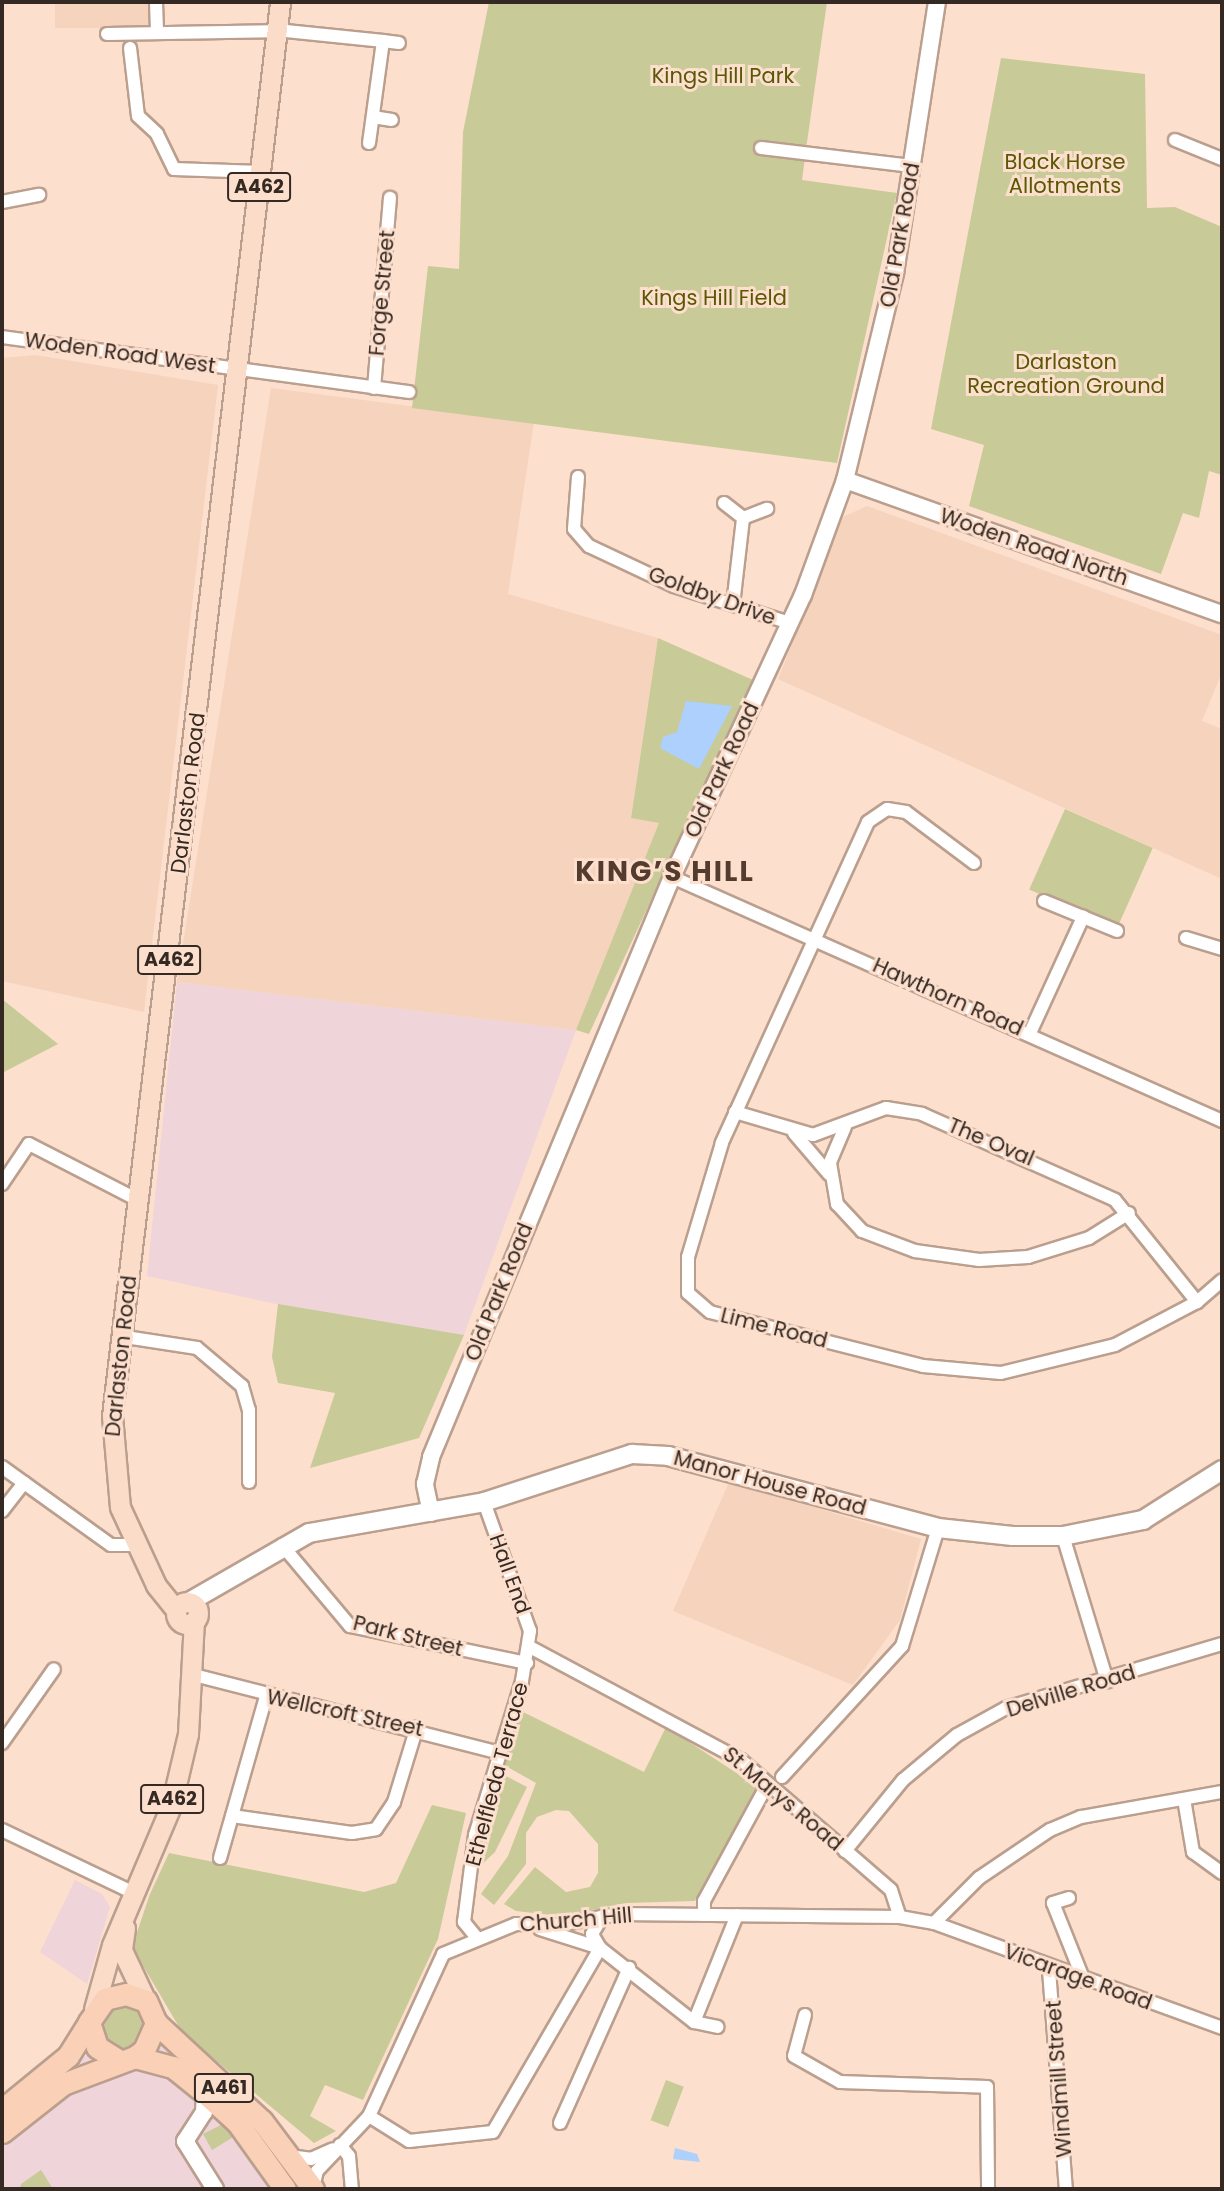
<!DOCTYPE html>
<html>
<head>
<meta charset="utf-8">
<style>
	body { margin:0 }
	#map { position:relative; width:1224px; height:2191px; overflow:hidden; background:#fddfcd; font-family:Poppins,sans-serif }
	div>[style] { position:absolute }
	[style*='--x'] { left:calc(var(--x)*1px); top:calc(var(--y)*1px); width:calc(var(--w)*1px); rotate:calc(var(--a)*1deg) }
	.commercial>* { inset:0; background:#efd4d9 }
	.built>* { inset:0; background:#f6d3bc; transform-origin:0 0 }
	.green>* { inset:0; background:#c8ca97; transform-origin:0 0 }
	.round { border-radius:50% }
	.water>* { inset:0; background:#add0fc }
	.roads { filter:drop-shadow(2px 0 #bb9f8e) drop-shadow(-2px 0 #bb9f8e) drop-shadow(0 2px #bb9f8e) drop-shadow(0 -2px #bb9f8e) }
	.minor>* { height:12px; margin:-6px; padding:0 6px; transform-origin:6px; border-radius:6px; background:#fff }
	.tertiary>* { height:16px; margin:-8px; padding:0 8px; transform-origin:8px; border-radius:8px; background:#fff }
	.secondary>* { height:18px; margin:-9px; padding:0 9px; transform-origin:9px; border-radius:9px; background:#fff }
	.primary>* { height:19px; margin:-9.5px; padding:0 9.5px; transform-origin:9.5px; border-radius:9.5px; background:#fbdcc8 }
	.primary>.ring { margin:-9.5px; padding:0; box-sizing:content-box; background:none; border:19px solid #fbdcc8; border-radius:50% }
	.trunk>* { height:21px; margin:-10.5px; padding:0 10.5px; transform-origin:10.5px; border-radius:10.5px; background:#fad0b6 }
	span { translate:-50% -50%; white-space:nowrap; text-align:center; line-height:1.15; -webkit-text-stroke:6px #fddfcd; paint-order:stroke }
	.shield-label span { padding:2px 5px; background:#fddfcd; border:2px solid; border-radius:5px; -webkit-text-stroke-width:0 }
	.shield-label { font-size:19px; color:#352a23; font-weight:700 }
	.park-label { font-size:21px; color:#595905 }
	.street-label { font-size:21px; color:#352a23 }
	.district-label { font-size:28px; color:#533c2d; font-weight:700; letter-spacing:2px }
	.frame { position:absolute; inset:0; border:4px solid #352a23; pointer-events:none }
</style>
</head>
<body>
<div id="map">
	<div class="commercial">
		<i style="clip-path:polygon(177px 982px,576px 1030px,464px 1335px,332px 1316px,147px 1276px)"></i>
		<i style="clip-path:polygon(75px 1880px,102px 1894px,110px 1907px,87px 1984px,40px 1952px)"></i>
		<i style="clip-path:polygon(154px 2032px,252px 2122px,298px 2189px,2px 2189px,2px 2123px,97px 2047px)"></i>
	</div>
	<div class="built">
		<i style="left:55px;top:2px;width:96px;height:26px"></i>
		<i style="clip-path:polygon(36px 355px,218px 385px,144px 1012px,2px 981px,2px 358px)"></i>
		<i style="clip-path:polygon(271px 388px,534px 422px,508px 594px,658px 638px,631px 817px,660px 823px,576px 1030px,177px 982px)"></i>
		<i style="clip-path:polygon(867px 506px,1222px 635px,1222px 672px,1202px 721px,1222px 729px,1222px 879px,778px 679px,843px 517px)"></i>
		<i style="clip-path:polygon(729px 1482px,921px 1539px,900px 1620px,853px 1685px,673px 1611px)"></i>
	</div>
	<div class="green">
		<i style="clip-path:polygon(489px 2px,827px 2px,806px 149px,757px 143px,757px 153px,805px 157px,802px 180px,897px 193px,837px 463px,412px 408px,428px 266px,459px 269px,463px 132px)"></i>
		<i style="clip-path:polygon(1001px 58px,1145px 74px,1147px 208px,1175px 207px,1222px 227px,1222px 475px,1209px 471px,1199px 518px,1183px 513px,1161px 574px,969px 506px,984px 445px,931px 429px)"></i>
		<i style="clip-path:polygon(658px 638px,753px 680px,589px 1034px,576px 1030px,659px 823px,631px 818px)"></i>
		<i style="left:1065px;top:809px;width:96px;height:88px;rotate:24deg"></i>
		<i style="clip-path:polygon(2px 999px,58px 1044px,2px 1073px)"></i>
		<i style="clip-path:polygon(278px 1304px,464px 1335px,419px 1438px,310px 1468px,335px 1393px,278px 1383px,272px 1357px)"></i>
		<i style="clip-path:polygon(519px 1710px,644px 1772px,666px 1727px,758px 1787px,695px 1901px,627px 1903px,560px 1916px,516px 1911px,504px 1904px,535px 1867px,566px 1892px,590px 1887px,598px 1873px,598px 1844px,569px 1811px,556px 1810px,537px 1817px,526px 1833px,526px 1864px,494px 1905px,481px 1894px,508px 1856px,536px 1783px,504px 1765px)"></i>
		<i style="clip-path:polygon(502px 1774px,527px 1787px,495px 1852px,477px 1869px)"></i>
		<i style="clip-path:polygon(432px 1805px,466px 1813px,438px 1939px,363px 2100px,325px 2085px,310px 2116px,336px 2131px,314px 2143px,182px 2032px,132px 1947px,150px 1894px,169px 1853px,364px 1892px,396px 1883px)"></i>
		<i class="round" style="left:100px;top:2004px;width:46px;height:46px"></i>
		<i style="left:666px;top:2080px;width:19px;height:43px;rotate:21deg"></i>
		<i style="clip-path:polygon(223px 2124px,235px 2136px,212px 2150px,203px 2134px)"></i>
		<i style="clip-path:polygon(41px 2170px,53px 2189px,20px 2188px,21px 2184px)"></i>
	</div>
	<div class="water">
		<i style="clip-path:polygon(686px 701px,732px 706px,699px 769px,660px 748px,663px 737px,677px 732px)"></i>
		<i style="clip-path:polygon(675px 2148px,697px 2154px,700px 2162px,673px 2159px)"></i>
	</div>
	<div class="roads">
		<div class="minor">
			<i style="--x:156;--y:2;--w:31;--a:88"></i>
			<i style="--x:107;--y:34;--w:179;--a:-1"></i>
			<i style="--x:286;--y:31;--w:98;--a:5.9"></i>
			<i style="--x:383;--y:41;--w:103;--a:97.8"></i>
			<i style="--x:383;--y:41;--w:16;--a:7"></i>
			<i style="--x:130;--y:48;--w:68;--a:83.3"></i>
			<i style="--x:138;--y:116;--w:26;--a:43"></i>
			<i style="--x:157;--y:134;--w:39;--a:64"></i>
			<i style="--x:174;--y:169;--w:87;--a:2"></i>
			<i style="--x:373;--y:117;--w:19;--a:9"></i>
			<i style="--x:1175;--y:140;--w:51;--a:22"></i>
			<i style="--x:761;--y:148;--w:152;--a:6.8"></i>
			<i style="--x:2;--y:202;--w:38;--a:-11"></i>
			<i style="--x:2;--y:337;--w:411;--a:7.7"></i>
			<i style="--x:374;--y:388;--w:191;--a:-85.2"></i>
			<i style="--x:578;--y:477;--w:52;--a:94.4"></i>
			<i style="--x:574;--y:529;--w:23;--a:49"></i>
			<i style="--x:589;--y:546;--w:94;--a:25.2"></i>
			<i style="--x:674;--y:586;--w:122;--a:17.7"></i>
			<i style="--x:724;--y:503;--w:24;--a:38"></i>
			<i style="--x:743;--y:518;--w:26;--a:-21"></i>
			<i style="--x:733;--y:605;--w:88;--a:-83.4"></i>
			<i style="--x:974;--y:863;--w:85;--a:-143.1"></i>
			<i style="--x:906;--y:812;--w:19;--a:-171"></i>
			<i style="--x:887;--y:809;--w:23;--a:146"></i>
			<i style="--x:868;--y:822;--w:353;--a:114.5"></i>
			<i style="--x:722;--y:1143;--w:119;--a:106.6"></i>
			<i style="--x:688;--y:1257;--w:36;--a:90"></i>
			<i style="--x:688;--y:1293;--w:29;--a:41"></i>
			<i style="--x:710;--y:1312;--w:220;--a:14.2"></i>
			<i style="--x:923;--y:1366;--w:78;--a:5.1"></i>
			<i style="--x:1001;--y:1373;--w:117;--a:-13.8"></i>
			<i style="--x:1115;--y:1345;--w:93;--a:-27.7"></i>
			<i style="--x:1197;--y:1302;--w:33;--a:-41"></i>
			<i style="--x:672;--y:877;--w:602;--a:23.92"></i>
			<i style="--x:1044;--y:901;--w:79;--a:22.3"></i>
			<i style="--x:1186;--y:938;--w:38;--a:17"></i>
			<i style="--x:1030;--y:1033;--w:128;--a:-65.4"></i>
			<i style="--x:735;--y:1112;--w:81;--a:16.4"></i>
			<i style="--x:813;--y:1135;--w:78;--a:-20.3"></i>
			<i style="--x:886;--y:1108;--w:36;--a:9"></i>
			<i style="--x:922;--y:1114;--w:211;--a:24"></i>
			<i style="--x:1115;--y:1200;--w:131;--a:51.2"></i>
			<i style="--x:845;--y:1127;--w:39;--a:113"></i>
			<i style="--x:830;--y:1163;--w:42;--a:80.3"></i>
			<i style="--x:837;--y:1204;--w:37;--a:47"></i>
			<i style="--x:862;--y:1231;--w:57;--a:20.7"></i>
			<i style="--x:915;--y:1251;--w:65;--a:8"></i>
			<i style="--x:979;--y:1260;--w:49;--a:-3.5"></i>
			<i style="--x:1028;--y:1257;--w:64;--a:-17.3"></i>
			<i style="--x:1089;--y:1238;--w:47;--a:-32"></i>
			<i style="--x:794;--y:1133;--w:54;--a:49.5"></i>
			<i style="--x:2;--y:1184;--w:48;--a:-56"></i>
			<i style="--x:29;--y:1144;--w:125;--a:27.2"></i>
			<i style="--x:119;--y:1336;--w:79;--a:8.7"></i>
			<i style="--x:197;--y:1348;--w:59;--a:40.2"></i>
			<i style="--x:242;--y:1386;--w:25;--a:74"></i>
			<i style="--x:249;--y:1410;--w:72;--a:90"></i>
			<i style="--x:2;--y:1467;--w:134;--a:35.6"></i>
			<i style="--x:111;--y:1545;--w:24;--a:0"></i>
			<i style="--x:2;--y:1511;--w:36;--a:-52"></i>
			<i style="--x:1063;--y:1536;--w:152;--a:73.1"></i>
			<i style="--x:282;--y:1545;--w:106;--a:50"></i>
			<i style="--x:350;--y:1626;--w:181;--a:11.8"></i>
			<i style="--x:530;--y:1647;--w:239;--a:28.2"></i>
			<i style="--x:741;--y:1760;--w:198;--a:40.9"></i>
			<i style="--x:891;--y:1890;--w:28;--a:72"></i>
			<i style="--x:190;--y:1674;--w:321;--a:14.3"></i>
			<i style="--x:2;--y:1743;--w:90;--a:-54.9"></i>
			<i style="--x:782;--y:1777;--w:178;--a:-47.5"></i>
			<i style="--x:902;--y:1646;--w:123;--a:-73"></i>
			<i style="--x:1184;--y:1799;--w:54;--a:80.4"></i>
			<i style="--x:1193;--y:1852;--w:36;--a:36"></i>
			<i style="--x:232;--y:1816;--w:121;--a:8.1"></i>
			<i style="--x:352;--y:1833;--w:24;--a:-9"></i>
			<i style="--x:376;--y:1829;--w:32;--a:-56"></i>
			<i style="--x:394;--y:1802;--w:78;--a:-73"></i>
			<i style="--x:2;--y:1830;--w:148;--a:25.5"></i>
			<i style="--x:845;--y:1851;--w:92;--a:-50.8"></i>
			<i style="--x:903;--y:1780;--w:70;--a:-39.8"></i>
			<i style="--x:957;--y:1735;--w:56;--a:-28.9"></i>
			<i style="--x:1006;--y:1708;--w:225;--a:-16.5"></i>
			<i style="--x:220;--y:1858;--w:167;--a:-74.1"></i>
			<i style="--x:1069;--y:1898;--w:17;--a:163"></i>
			<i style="--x:1053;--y:1903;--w:84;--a:68.3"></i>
			<i style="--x:704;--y:1915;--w:14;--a:-90"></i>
			<i style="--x:704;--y:1901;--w:132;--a:-61.5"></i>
			<i style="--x:934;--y:1923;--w:64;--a:-45"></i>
			<i style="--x:979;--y:1878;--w:86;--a:-34.1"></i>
			<i style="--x:1050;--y:1830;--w:34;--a:-23"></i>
			<i style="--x:1081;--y:1817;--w:143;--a:-10.1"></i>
			<i style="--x:540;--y:1929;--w:63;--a:17.6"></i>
			<i style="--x:600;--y:1948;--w:120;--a:38.2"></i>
			<i style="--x:694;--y:2022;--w:24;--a:12"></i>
			<i style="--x:477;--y:1938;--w:21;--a:-129"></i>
			<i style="--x:464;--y:1922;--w:88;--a:-82.8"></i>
			<i style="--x:475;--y:1835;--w:161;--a:-73"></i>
			<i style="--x:522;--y:1681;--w:51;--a:-80.9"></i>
			<i style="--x:530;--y:1631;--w:137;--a:-109.6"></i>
			<i style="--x:600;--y:1948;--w:16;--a:-120"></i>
			<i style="--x:592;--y:1934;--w:21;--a:-59"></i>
			<i style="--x:1049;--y:1970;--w:220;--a:85.6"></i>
			<i style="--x:805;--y:2015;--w:42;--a:105"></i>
			<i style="--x:794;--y:2056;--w:53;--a:29.5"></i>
			<i style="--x:840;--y:2082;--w:147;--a:1.9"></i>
			<i style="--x:987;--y:2087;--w:102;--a:89.4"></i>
			<i style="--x:694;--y:2022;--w:115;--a:-68.1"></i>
			<i style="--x:369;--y:2116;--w:47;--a:32"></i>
			<i style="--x:409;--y:2141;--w:84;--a:-6.1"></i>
			<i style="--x:493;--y:2132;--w:213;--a:-59.8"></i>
			<i style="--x:560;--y:2123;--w:170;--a:-66"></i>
			<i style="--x:340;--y:2145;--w:14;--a:51"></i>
			<i style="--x:349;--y:2156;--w:33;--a:85"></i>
			<i style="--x:288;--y:2156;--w:23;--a:7"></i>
			<i style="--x:311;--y:2159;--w:24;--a:-24"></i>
			<i style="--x:313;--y:2188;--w:17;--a:-77"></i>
			<i style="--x:317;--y:2171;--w:76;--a:-46.6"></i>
			<i style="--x:369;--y:2116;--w:178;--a:-65.4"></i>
			<i style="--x:443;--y:1954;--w:79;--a:-22.3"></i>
			<i style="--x:516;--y:1924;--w:42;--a:1.4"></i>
			<i style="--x:558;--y:1925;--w:61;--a:-10.4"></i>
			<i style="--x:618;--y:1914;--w:282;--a:0.6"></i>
			<i style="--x:900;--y:1917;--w:35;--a:10"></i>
			<i style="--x:934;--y:1923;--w:307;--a:20"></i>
		</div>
		<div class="tertiary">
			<i style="--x:845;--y:480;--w:400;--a:19.6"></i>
			<i style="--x:431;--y:1513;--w:30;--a:-102"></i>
			<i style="--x:425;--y:1484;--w:28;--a:-77"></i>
			<i style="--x:431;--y:1457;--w:628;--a:-67.44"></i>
			<i style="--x:672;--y:877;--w:311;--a:-65.1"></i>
			<i style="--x:803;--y:595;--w:122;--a:-69.9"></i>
			<i style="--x:845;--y:480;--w:213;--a:-76.4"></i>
			<i style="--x:895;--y:273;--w:274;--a:-81.2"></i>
			<i style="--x:205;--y:2093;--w:19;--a:93"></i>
			<i style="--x:204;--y:2112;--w:35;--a:123"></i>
			<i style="--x:185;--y:2141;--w:57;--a:58"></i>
		</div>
		<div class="secondary">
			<i style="--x:189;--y:1602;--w:138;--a:-29.9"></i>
			<i style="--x:309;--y:1533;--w:178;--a:-10"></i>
			<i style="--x:484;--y:1502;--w:156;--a:-18"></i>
			<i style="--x:632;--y:1454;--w:36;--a:3"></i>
			<i style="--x:668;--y:1456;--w:279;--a:14.9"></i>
			<i style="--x:938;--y:1528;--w:75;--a:6.1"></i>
			<i style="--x:1013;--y:1536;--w:50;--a:0"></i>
			<i style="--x:1063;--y:1536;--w:82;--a:-11.3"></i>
			<i style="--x:1143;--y:1520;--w:93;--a:-32.3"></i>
		</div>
		<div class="primary">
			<i class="ring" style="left:176px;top:1602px;width:3px;height:3px"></i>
			<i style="--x:176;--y:1610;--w:32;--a:-129"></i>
			<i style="--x:156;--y:1585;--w:86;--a:-114.8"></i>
			<i style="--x:120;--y:1507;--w:91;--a:-95"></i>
			<i style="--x:112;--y:1416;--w:1424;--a:-83.22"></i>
			<i style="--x:125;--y:1928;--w:22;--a:98"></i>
			<i style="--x:122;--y:1950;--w:56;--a:64.8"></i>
			<i style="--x:94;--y:2009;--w:66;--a:-74.3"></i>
			<i style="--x:112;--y:1945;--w:151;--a:-67"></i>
			<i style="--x:171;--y:1806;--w:74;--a:-76.7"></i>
			<i style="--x:188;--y:1734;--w:113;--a:-87"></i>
		</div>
		<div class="trunk">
			<i style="--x:156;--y:2023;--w:144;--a:42.8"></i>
			<i style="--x:262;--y:2121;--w:85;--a:53.1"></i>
			<i style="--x:135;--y:2057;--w:39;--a:15"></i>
			<i style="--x:173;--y:2067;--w:41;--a:39.1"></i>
			<i style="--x:205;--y:2093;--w:43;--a:42.2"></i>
			<i style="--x:237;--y:2122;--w:82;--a:54.4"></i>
			<i style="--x:2;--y:2110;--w:85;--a:-39.3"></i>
			<i style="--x:68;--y:2056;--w:40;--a:-58"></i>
			<i style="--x:2;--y:2132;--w:78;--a:-38.2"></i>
			<i style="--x:63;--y:2084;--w:77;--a:-20.6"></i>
			<i style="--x:135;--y:2057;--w:11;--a:-38"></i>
			<i style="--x:144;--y:2050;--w:30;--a:-66"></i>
			<i style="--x:156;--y:2023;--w:24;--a:-114"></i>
			<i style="--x:146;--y:2001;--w:21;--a:-161"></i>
			<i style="--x:126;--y:1994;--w:22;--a:167"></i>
			<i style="--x:105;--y:1999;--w:28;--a:125"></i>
			<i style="--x:89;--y:2022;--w:26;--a:72"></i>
			<i style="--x:97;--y:2047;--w:26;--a:32"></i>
		</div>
	</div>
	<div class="shield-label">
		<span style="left:259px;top:187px">A462</span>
		<span style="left:169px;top:960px">A462</span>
		<span style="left:172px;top:1799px">A462</span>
		<span style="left:224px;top:2088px">A461</span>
	</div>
	<div class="park-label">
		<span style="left:723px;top:76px">Kings Hill Park</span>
		<span style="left:1065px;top:174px">Black Horse<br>Allotments</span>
		<span style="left:714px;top:298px">Kings Hill Field</span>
		<span style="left:1066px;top:374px">Darlaston<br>Recreation Ground</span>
	</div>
	<div class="street-label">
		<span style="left:900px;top:235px;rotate:-80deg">Old Park Road</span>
		<span style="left:382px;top:293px;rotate:-85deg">Forge Street</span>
		<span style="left:120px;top:353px;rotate:8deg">Woden Road West</span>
		<span style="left:1034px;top:547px;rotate:19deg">Woden Road North</span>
		<span style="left:712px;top:596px;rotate:20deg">Goldby Drive</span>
		<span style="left:722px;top:770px;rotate:-65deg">Old Park Road</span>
		<span style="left:188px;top:793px;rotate:-83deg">Darlaston Road</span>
		<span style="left:948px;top:997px;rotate:24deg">Hawthorn Road</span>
		<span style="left:991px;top:1142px;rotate:23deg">The Oval</span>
		<span style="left:499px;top:1292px;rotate:-68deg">Old Park Road</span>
		<span style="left:774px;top:1328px;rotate:14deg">Lime Road</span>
		<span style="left:121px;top:1356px;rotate:-84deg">Darlaston Road</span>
		<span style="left:770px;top:1483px;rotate:15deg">Manor House Road</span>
		<span style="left:510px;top:1574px;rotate:70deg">Hall End</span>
		<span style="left:408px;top:1636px;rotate:14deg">Park Street</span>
		<span style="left:1071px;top:1691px;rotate:-17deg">Delville Road</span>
		<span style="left:345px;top:1713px;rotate:12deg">Wellcroft Street</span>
		<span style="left:497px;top:1774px;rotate:-75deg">Ethelfleda Terrace</span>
		<span style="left:783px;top:1799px;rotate:40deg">St Marys Road</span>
		<span style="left:576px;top:1920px;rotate:-5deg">Church Hill</span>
		<span style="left:1078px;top:1977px;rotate:20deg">Vicarage Road</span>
		<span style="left:1059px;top:2079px;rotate:-94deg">Windmill Street</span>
	</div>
	<div class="district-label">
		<span style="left:665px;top:872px">KING’S HILL</span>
	</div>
	<div class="frame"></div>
</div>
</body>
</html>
